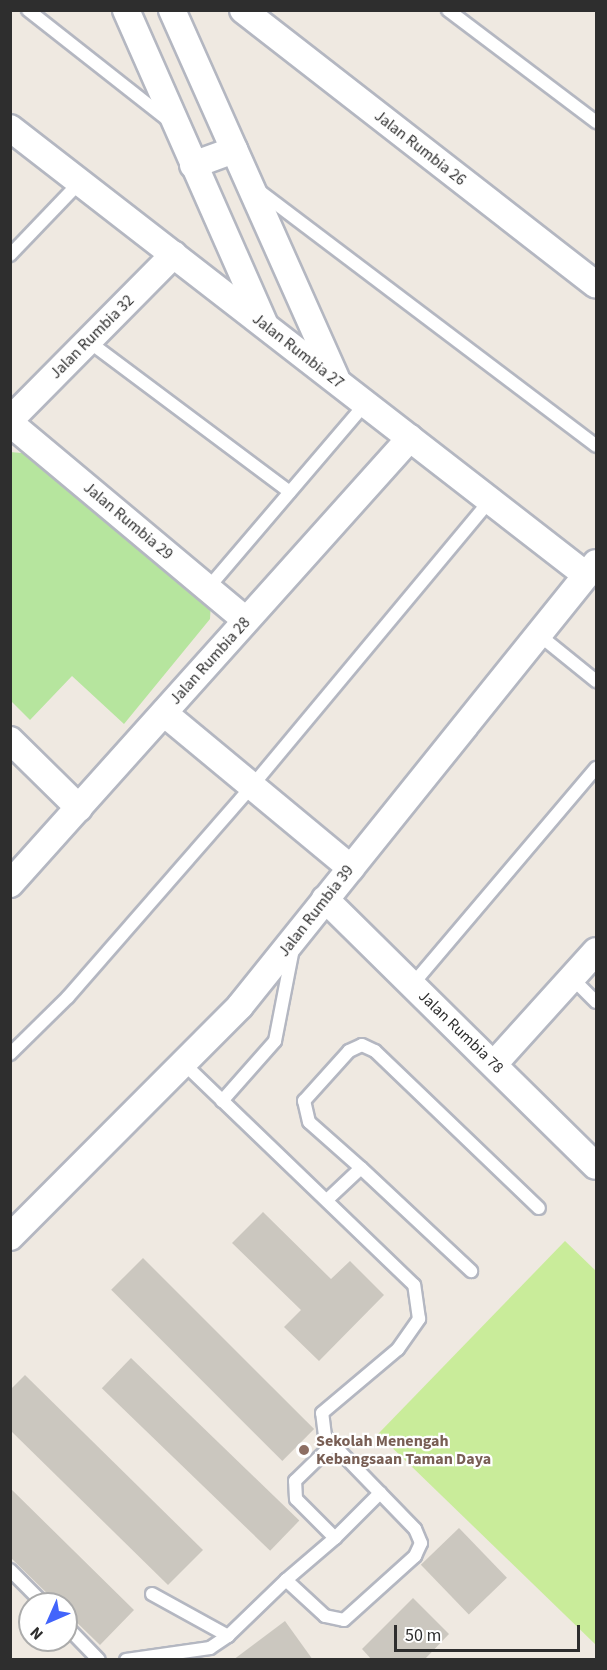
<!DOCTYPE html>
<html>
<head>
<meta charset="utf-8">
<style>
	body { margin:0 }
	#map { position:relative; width:607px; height:1670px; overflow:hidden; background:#efe9e1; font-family:"Source Sans 3",sans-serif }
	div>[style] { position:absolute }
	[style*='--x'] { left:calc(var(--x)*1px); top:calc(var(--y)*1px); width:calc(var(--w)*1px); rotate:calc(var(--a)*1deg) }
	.green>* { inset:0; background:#b6e59e }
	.pitch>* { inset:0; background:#c9ec9a }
	.building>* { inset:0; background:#cbc7bf; transform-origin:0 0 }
	.roads { filter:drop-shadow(2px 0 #b4b7c1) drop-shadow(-2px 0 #b4b7c1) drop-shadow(0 2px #b4b7c1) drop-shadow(0 -2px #b4b7c1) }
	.lane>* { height:12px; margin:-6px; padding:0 6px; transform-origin:6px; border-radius:6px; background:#fff }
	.street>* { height:26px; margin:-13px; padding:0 13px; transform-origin:13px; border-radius:13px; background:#fff }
	.dots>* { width:16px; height:16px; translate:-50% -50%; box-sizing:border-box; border:3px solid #fff; border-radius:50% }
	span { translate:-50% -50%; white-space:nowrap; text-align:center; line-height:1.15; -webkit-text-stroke:4.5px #fff; paint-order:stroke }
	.street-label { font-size:16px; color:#2e2e2e }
	.education-label { font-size:16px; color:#785e54; font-weight:700 }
	.left { translate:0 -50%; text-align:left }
	.frame { position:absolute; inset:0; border:12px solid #2e2e2e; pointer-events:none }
	.north { position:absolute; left:18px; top:1592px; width:60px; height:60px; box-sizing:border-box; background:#fff; border:2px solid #ababab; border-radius:50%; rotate:225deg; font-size:16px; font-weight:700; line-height:24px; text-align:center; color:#2e2e2e }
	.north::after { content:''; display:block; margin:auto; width:21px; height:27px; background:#4264fb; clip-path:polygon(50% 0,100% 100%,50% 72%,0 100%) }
	.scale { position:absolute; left:394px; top:1625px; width:186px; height:27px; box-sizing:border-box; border:3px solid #2e2e2e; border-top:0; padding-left:8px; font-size:18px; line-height:21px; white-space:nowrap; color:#2e2e2e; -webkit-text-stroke:4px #fff; paint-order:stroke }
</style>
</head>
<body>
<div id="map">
	<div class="green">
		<i style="clip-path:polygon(10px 452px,33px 454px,211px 602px,210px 619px,124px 724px,72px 676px,30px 720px,11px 701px)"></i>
	</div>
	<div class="pitch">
		<i style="clip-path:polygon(565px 1241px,596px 1271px,596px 1645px,378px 1434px)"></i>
	</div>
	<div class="building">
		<i style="clip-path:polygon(263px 1212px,331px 1279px,350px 1261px,384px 1295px,319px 1361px,284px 1327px,301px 1310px,232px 1243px)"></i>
		<i style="left:143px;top:1258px;width:242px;height:45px;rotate:45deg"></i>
		<i style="left:131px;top:1358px;width:234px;height:42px;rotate:44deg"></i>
		<i style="clip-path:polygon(25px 1375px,203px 1550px,168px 1585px,10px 1430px,10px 1390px)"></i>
		<i style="clip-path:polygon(10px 1488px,134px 1610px,100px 1645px,66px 1612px,66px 1604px,58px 1604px,10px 1557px)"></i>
		<i style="left:459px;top:1528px;width:69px;height:53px;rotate:46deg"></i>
		<i style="clip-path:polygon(413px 1598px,449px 1634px,424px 1660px,372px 1660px,362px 1649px)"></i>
		<i style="clip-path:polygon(285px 1621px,313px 1660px,233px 1660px)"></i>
	</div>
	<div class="roads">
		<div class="lane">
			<i style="--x:28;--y:10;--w:179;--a:38.2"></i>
			<i style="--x:448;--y:10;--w:186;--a:37.1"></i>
			<i style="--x:258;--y:190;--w:424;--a:37.1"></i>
			<i style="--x:10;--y:255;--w:101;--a:-46.2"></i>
			<i style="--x:88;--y:341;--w:252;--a:36.8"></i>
			<i style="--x:208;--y:588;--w:243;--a:-49.5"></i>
			<i style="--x:538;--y:634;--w:75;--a:39"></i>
			<i style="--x:572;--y:978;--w:34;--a:45"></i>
			<i style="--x:412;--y:985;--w:285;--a:-49.7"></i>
			<i style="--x:10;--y:1054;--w:81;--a:-44.5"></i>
			<i style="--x:68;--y:997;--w:280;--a:-48.9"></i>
			<i style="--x:252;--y:786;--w:372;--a:-50.2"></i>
			<i style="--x:222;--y:1101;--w:80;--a:-48.5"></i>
			<i style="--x:275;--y:1041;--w:95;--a:-79"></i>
			<i style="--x:361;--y:1168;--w:151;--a:43.1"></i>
			<i style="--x:328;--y:1199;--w:45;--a:-43.2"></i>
			<i style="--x:361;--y:1168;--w:69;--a:-138.5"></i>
			<i style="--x:309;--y:1122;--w:22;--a:-103"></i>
			<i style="--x:304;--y:1101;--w:67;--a:-48"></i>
			<i style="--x:349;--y:1051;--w:14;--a:-25"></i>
			<i style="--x:362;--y:1045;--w:14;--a:25"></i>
			<i style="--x:375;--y:1051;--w:227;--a:43.8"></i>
			<i style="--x:335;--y:1538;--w:64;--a:-45"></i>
			<i style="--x:10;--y:1570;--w:48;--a:45"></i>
			<i style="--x:286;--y:1580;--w:65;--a:-40.6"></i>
			<i style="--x:335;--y:1538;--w:55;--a:-135"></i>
			<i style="--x:296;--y:1499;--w:18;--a:-93"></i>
			<i style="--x:295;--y:1481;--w:53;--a:-44.2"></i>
			<i style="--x:152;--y:1594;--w:87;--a:28.9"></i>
			<i style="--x:66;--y:1626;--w:47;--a:45.9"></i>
			<i style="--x:126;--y:1660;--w:85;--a:-8.1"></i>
			<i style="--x:210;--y:1648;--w:22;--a:-34"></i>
			<i style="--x:228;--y:1636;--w:81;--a:-44"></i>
			<i style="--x:286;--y:1580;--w:53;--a:42.7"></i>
			<i style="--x:325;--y:1616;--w:19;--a:12"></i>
			<i style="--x:344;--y:1620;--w:96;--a:-42"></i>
			<i style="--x:415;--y:1556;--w:14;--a:-65"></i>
			<i style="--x:421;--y:1543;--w:15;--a:-113"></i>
			<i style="--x:415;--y:1529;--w:129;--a:-134.1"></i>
			<i style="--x:325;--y:1436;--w:23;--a:-97"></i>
			<i style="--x:322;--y:1413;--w:99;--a:-40.1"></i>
			<i style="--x:398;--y:1349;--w:37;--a:-55"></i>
			<i style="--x:419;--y:1319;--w:34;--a:-98"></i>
			<i style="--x:414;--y:1285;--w:319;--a:-136.1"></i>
		</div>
		<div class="street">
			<i style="--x:126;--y:10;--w:342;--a:66.2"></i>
			<i style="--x:172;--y:10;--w:403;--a:66"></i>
			<i style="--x:243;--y:10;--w:447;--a:37.9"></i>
			<i style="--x:10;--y:128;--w:729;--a:37.81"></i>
			<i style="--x:193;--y:165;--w:44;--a:-20.1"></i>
			<i style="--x:10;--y:420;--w:233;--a:-45.3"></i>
			<i style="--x:10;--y:423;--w:307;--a:39.9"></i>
			<i style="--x:164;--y:713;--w:243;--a:39.7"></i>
			<i style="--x:10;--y:740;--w:97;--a:44.6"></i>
			<i style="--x:10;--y:884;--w:599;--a:-48.11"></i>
			<i style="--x:325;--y:899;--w:380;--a:44.6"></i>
			<i style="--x:494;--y:1064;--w:152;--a:-47.9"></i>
			<i style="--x:10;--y:1237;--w:326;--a:-45.1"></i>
			<i style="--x:240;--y:1006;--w:568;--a:-51.21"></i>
		</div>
	</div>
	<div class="dots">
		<i style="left:304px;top:1450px;background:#8d6e63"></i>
	</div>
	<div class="street-label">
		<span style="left:420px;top:148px;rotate:38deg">Jalan Rumbia 26</span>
		<span style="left:92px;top:337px;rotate:-45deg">Jalan Rumbia 32</span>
		<span style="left:298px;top:351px;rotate:38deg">Jalan Rumbia 27</span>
		<span style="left:128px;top:521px;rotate:40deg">Jalan Rumbia 29</span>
		<span style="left:210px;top:661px;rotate:-48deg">Jalan Rumbia 28</span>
		<span style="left:316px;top:911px;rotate:-52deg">Jalan Rumbia 39</span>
		<span style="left:461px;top:1032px;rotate:44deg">Jalan Rumbia 78</span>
	</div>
	<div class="education-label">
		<span class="left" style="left:316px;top:1450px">Sekolah Menengah<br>Kebangsaan Taman Daya</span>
	</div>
	<div class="frame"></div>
	<div class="north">N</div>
	<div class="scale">50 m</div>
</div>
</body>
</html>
